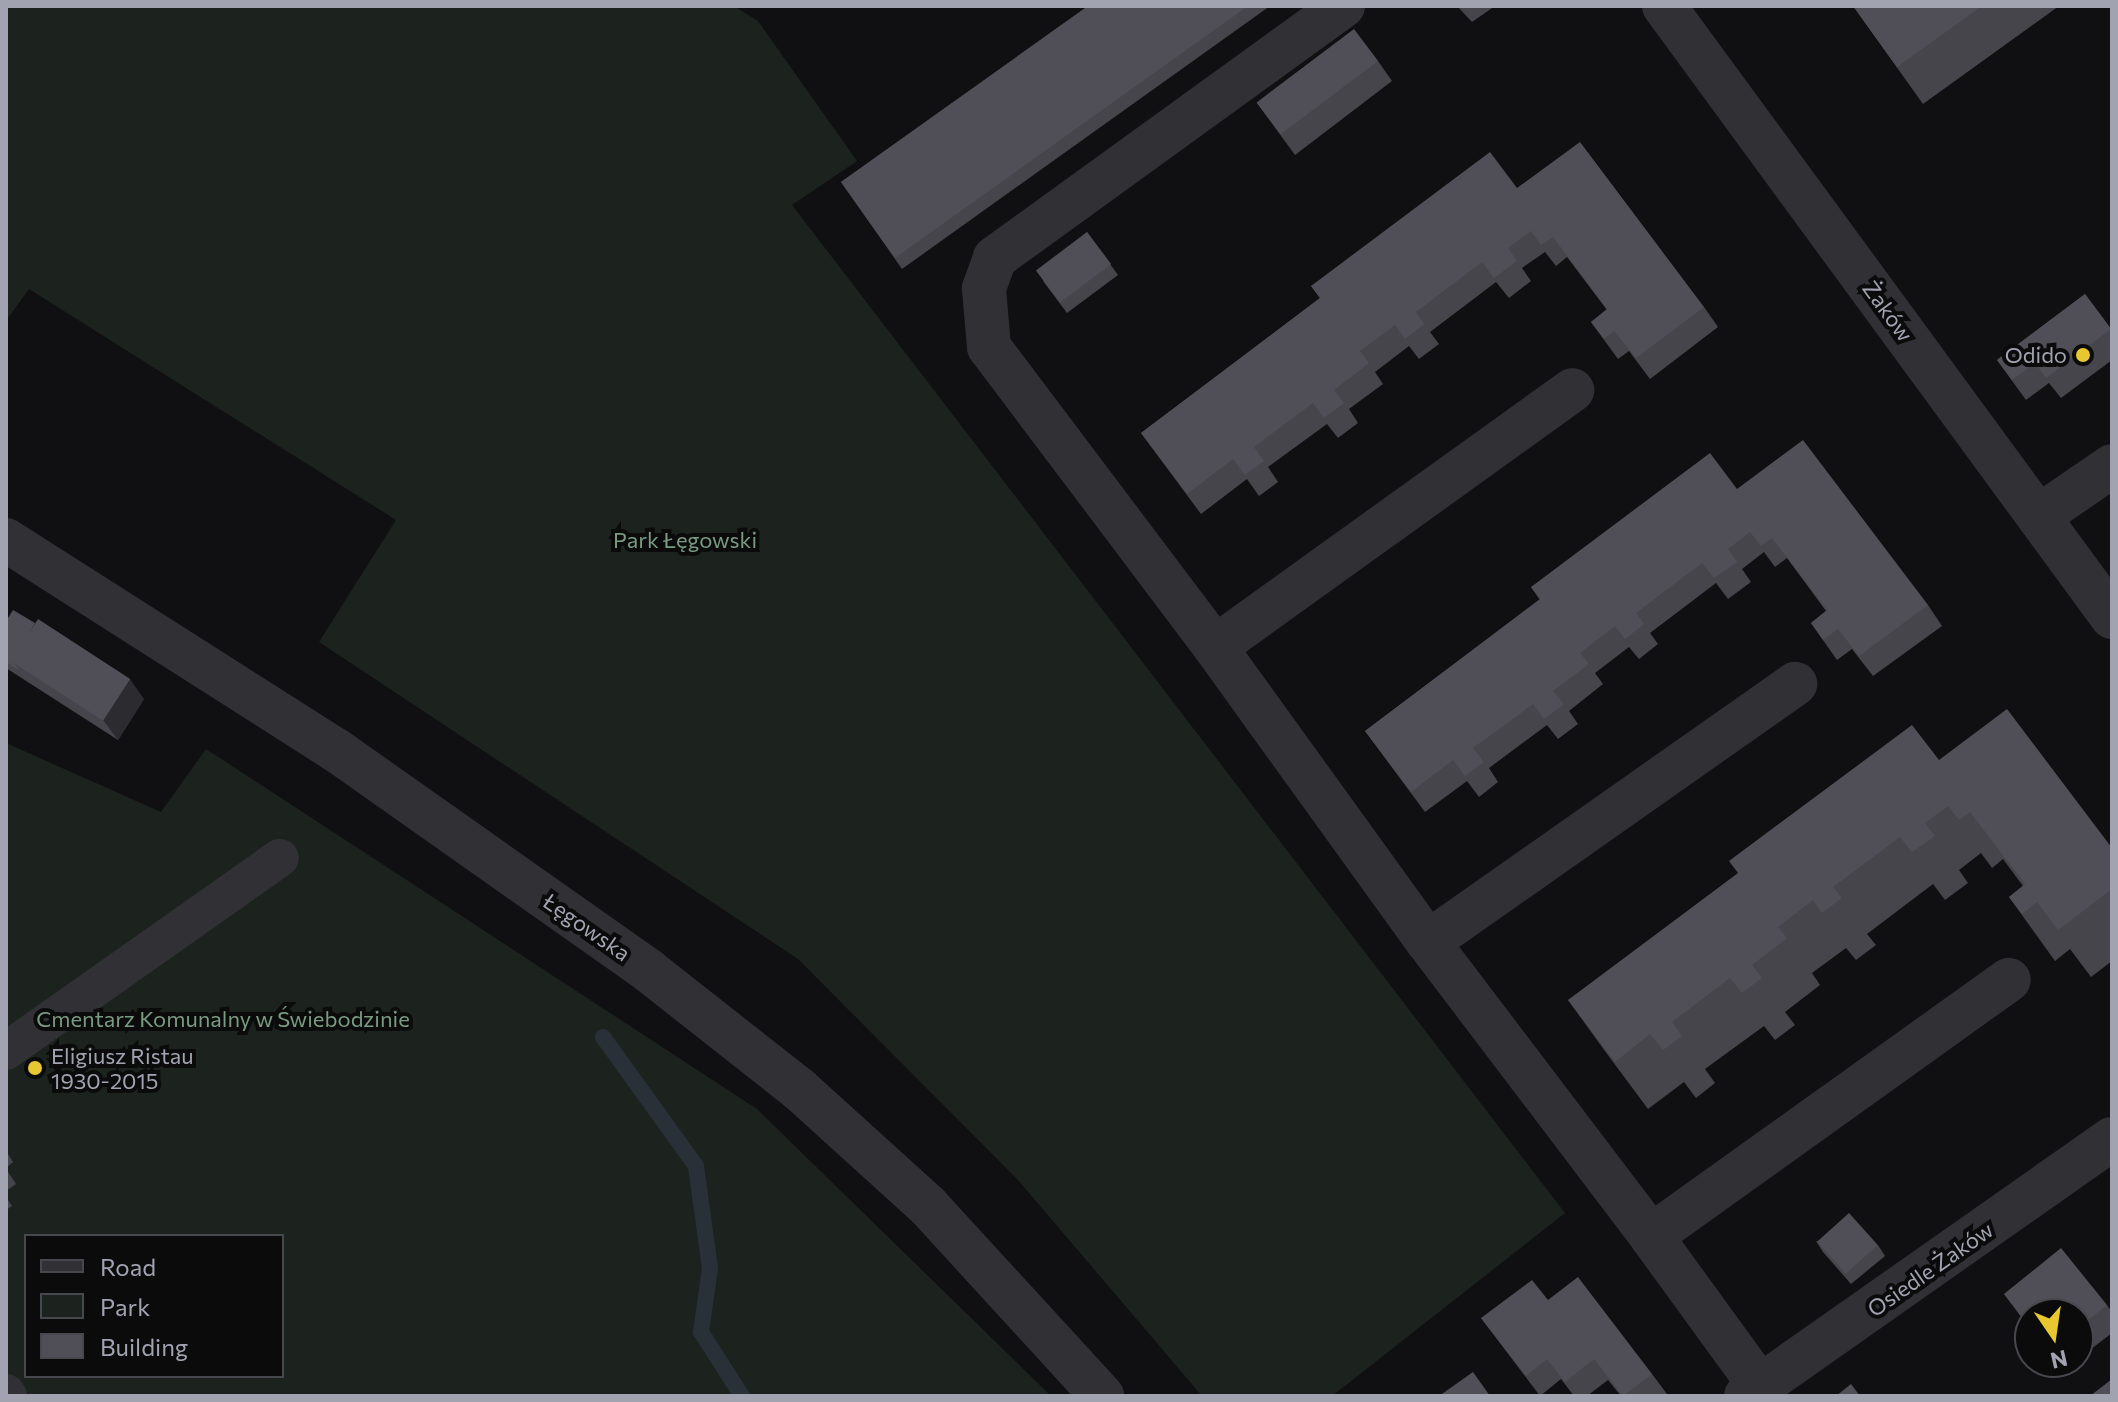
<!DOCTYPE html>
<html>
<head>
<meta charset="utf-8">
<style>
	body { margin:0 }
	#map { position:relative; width:2118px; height:1402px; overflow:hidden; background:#100f11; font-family:Commissioner,sans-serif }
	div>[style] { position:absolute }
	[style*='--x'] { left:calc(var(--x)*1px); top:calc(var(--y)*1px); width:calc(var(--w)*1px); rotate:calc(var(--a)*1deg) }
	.green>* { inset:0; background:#1c231e }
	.stream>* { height:16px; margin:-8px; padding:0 8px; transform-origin:8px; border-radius:8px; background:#2a3038 }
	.pedestrian>* { height:38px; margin:-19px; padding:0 19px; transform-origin:19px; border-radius:19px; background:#313135 }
	.minor>* { height:44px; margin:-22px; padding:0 22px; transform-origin:22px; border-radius:22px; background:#313135 }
	.tertiary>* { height:44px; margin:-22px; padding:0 22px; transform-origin:22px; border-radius:22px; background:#313135 }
	.wall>* { inset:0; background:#46454c }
	.shaded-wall>* { inset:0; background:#2c2b30 }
	.building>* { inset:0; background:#504f57; transform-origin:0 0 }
	.dots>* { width:22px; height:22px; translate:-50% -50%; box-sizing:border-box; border:4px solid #0b0b0c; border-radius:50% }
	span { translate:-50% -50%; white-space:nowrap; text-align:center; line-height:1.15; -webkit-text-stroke:8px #0b0b0c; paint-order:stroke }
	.street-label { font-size:22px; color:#a1a3b1 }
	.poi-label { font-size:22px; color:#a1a3b1 }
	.right { translate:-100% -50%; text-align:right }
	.left { translate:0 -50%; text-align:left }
	.park-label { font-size:22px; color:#799b81 }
	.frame { position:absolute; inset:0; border:8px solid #a1a3b1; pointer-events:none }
	.legend { position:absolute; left:24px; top:1234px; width:260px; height:144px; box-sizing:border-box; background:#0b0b0c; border:2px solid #47484e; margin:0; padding:10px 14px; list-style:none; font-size:24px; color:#a1a3b1 }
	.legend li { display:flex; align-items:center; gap:16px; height:40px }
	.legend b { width:40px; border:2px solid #47484e }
	.north { position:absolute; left:2014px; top:1298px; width:80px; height:80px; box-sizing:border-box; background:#0b0b0c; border:2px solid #47484e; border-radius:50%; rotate:167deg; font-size:22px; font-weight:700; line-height:32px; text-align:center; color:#a1a3b1 }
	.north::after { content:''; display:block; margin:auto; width:28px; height:36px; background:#e7c831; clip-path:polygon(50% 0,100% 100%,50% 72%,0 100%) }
</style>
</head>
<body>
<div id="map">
	<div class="green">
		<i style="clip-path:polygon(6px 6px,734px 6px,758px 21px,857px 161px,792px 205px,1565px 1213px,1332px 1396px,1202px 1396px,1018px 1180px,798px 959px,319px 642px,396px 520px,29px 289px,8px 318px)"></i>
		<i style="clip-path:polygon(evenodd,6px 743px,161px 812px,206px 749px,757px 1109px,1051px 1396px,6px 1396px,6px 743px,26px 1236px,282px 1236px,282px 1376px,26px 1376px,26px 1236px)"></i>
	</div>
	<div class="stream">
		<i style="--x:603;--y:1037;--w:159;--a:54.2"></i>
		<i style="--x:696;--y:1166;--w:103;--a:82.2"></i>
		<i style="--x:710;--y:1268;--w:65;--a:98"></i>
		<i style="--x:701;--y:1332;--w:76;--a:57.4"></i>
	</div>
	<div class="pedestrian">
		<i style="--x:6;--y:1051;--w:335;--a:-35.2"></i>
		<i style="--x:6;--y:1393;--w:4;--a:56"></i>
	</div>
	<div class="minor">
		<i style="--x:1343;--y:6;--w:430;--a:144.1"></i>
		<i style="--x:995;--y:258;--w:33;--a:110"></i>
		<i style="--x:984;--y:289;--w:58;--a:85.1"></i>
		<i style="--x:989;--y:347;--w:376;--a:53"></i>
		<i style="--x:1215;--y:647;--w:364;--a:54.2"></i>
		<i style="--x:1428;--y:942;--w:369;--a:52.8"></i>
		<i style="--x:1651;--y:1236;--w:185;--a:54"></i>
		<i style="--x:1664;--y:6;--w:758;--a:53.75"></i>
		<i style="--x:2039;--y:516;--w:88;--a:-34.4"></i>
		<i style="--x:1215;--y:647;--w:440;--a:-35.7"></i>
		<i style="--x:1428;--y:942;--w:449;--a:-35.1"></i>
		<i style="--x:1651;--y:1236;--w:440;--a:-35.6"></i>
		<i style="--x:1746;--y:1396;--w:447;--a:-35.1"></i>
	</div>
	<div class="tertiary">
		<i style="--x:6;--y:540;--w:391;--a:32.5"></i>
		<i style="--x:336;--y:750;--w:383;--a:35.2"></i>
		<i style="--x:649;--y:971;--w:191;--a:38.2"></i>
		<i style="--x:799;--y:1089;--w:174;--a:42.2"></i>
		<i style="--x:928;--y:1206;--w:258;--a:47.5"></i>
	</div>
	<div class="wall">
		<i style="clip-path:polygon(1088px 6px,1270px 6px,902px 269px,841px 182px)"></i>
		<i style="clip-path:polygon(1457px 6px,1495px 6px,1472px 22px)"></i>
		<i style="clip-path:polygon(1853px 6px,2059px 6px,1923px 104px)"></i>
		<i style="clip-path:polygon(1378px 61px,1392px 81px,1295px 155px,1257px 103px)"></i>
		<i style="clip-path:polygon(1517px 188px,1704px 307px,1718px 327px,1650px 379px,1629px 351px,1618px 359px,1591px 322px,1607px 310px,1567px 257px,1556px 266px,1545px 252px,1522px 268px,1531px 281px,1509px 298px,1496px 282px,1430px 332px,1439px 344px,1419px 359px,1409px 346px,1375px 372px,1383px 384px,1349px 409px,1358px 423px,1338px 438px,1327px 424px,1268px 467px,1278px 482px,1259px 496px,1247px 479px,1201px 514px,1141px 433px,1320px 298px,1311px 286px)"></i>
		<i style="clip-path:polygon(1087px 232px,1118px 275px,1067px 313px,1043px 281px)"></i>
		<i style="clip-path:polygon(2085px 294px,2112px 330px,2112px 360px,2061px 398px,2049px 383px,2026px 400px,1997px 360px)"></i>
		<i style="clip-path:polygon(1737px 489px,1928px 605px,1942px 626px,1873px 676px,1852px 649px,1837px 660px,1811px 623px,1826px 611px,1787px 558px,1775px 567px,1764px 552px,1742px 569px,1751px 582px,1728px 599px,1716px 583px,1650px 633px,1658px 644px,1639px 659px,1629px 647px,1595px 673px,1603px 684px,1569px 711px,1578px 724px,1558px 739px,1547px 725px,1489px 768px,1498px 782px,1479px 797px,1467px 781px,1425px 812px,1365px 731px,1540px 600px,1531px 587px)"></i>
		<i style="clip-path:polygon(6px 621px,144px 699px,118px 740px,6px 668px)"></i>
		<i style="clip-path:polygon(1939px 760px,2112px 848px,2112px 961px,2091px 977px,2070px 949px,2055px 961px,2009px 897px,2023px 886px,2003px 859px,1992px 868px,1981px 853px,1959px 870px,1968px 883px,1945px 900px,1933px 884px,1867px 934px,1876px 945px,1856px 960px,1846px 948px,1812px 973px,1820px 985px,1785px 1012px,1795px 1025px,1775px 1040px,1764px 1026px,1705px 1069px,1715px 1083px,1696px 1098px,1684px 1082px,1648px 1109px,1602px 1047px,1568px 1000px)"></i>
		<i style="clip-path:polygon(6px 1151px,13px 1162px,6px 1168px)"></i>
		<i style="clip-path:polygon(6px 1169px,16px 1184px,6px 1191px)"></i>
		<i style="clip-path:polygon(6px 1197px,12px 1206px,6px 1210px)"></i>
		<i style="clip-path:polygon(1816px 1241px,1878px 1245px,1885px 1256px,1851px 1284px,1823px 1252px)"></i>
		<i style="clip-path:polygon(2004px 1294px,2107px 1305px,2112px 1312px,2112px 1333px,2078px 1359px,2078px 1314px,2030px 1314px,2030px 1329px)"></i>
		<i style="clip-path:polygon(1548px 1300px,1652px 1374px,1667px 1394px,1664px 1396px,1621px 1396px,1608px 1380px,1587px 1396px,1574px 1396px,1561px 1379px,1540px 1396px,1481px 1318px)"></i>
		<i style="clip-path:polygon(2056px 1362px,2075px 1362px,2063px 1371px)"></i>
	</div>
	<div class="shaded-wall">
		<i style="clip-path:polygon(130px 679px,144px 699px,118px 740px,103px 720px)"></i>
	</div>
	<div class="building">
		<i style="clip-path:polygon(1088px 6px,1248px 6px,895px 258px,841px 182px)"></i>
		<i style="clip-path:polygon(1853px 6px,1982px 6px,1897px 67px)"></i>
		<i style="left:1354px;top:29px;width:40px;height:122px;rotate:53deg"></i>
		<i style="clip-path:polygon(1580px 142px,1704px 307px,1636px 358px,1614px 331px,1604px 339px,1591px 322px,1607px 309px,1553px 237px,1541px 245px,1531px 231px,1508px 248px,1517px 261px,1494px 278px,1482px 262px,1416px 312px,1424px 324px,1405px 339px,1395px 325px,1360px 351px,1369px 363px,1334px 390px,1344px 403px,1324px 418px,1313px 403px,1254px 447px,1264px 461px,1245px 475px,1233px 459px,1187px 494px,1141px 433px,1320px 298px,1311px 286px,1490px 152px,1517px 188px)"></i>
		<i style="left:1087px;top:232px;width:40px;height:64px;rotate:53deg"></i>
		<i style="clip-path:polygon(2085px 294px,2111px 329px,2046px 378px,2035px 363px,2012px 380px,1997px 360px)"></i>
		<i style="clip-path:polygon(1803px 440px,1928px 605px,1859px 656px,1838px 629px,1823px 640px,1811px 623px,1827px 610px,1772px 538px,1761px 546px,1750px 532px,1728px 549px,1737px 562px,1714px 578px,1702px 563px,1636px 613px,1644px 624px,1625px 639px,1615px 626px,1580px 653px,1589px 664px,1553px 691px,1564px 704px,1544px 719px,1533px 704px,1473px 748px,1484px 762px,1465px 776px,1453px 760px,1411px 792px,1365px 731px,1540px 599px,1531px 587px,1710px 453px,1737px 489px)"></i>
		<i style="clip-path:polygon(13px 610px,35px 623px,13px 662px,20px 671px,6px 662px,6px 621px)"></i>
		<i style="left:38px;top:619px;width:110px;height:50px;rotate:33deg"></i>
		<i style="clip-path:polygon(2007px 709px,2112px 848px,2112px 889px,2058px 930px,2037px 902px,2022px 914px,2009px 897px,2025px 884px,1970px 812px,1959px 820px,1948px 806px,1925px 823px,1935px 836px,1912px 852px,1900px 837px,1833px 887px,1842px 898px,1822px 913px,1813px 900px,1778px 927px,1787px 938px,1752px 965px,1762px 978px,1742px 993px,1730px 978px,1672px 1022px,1682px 1036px,1663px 1050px,1650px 1034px,1615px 1062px,1568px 1000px,1738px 873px,1729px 861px,1912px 725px,1939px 760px)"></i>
		<i style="left:1849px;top:1213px;width:43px;height:43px;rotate:48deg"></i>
		<i style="clip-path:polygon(2061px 1248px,2107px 1305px,2078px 1328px,2078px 1314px,2030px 1314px,2030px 1327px,2004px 1294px)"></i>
		<i style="clip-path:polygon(1578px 1277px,1652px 1374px,1623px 1396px,1594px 1359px,1565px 1382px,1547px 1359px,1526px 1376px,1481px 1318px,1532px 1280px,1548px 1300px)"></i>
		<i style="clip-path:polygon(1473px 1372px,1490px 1396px,1439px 1396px)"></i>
		<i style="clip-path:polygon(2112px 1379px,2112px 1396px,2090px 1396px)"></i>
		<i style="clip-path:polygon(1851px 1384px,1860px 1396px,1836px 1396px)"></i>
	</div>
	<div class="dots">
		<i style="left:2083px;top:355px;background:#e7c831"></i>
		<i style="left:35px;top:1068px;background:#e7c831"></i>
	</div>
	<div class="street-label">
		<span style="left:1888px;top:311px;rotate:54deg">Żaków</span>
		<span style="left:587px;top:927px;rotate:35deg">Łęgowska</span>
		<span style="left:1930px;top:1269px;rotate:-35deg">Osiedle Żaków</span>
	</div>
	<div class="poi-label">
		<span class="right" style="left:2067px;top:355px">Odido</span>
		<span class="left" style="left:51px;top:1068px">Eligiusz Ristau<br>1930-2015</span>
	</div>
	<div class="park-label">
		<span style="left:685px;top:540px">Park Łęgowski</span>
		<span style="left:223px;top:1019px">Cmentarz Komunalny w Świebodzinie</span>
	</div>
	<div class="frame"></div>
	<ul class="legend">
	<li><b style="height:10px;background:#313135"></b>Road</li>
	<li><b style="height:22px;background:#1c231e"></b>Park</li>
	<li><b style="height:22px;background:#504f57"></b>Building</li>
	</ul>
	<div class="north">N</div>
</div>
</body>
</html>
